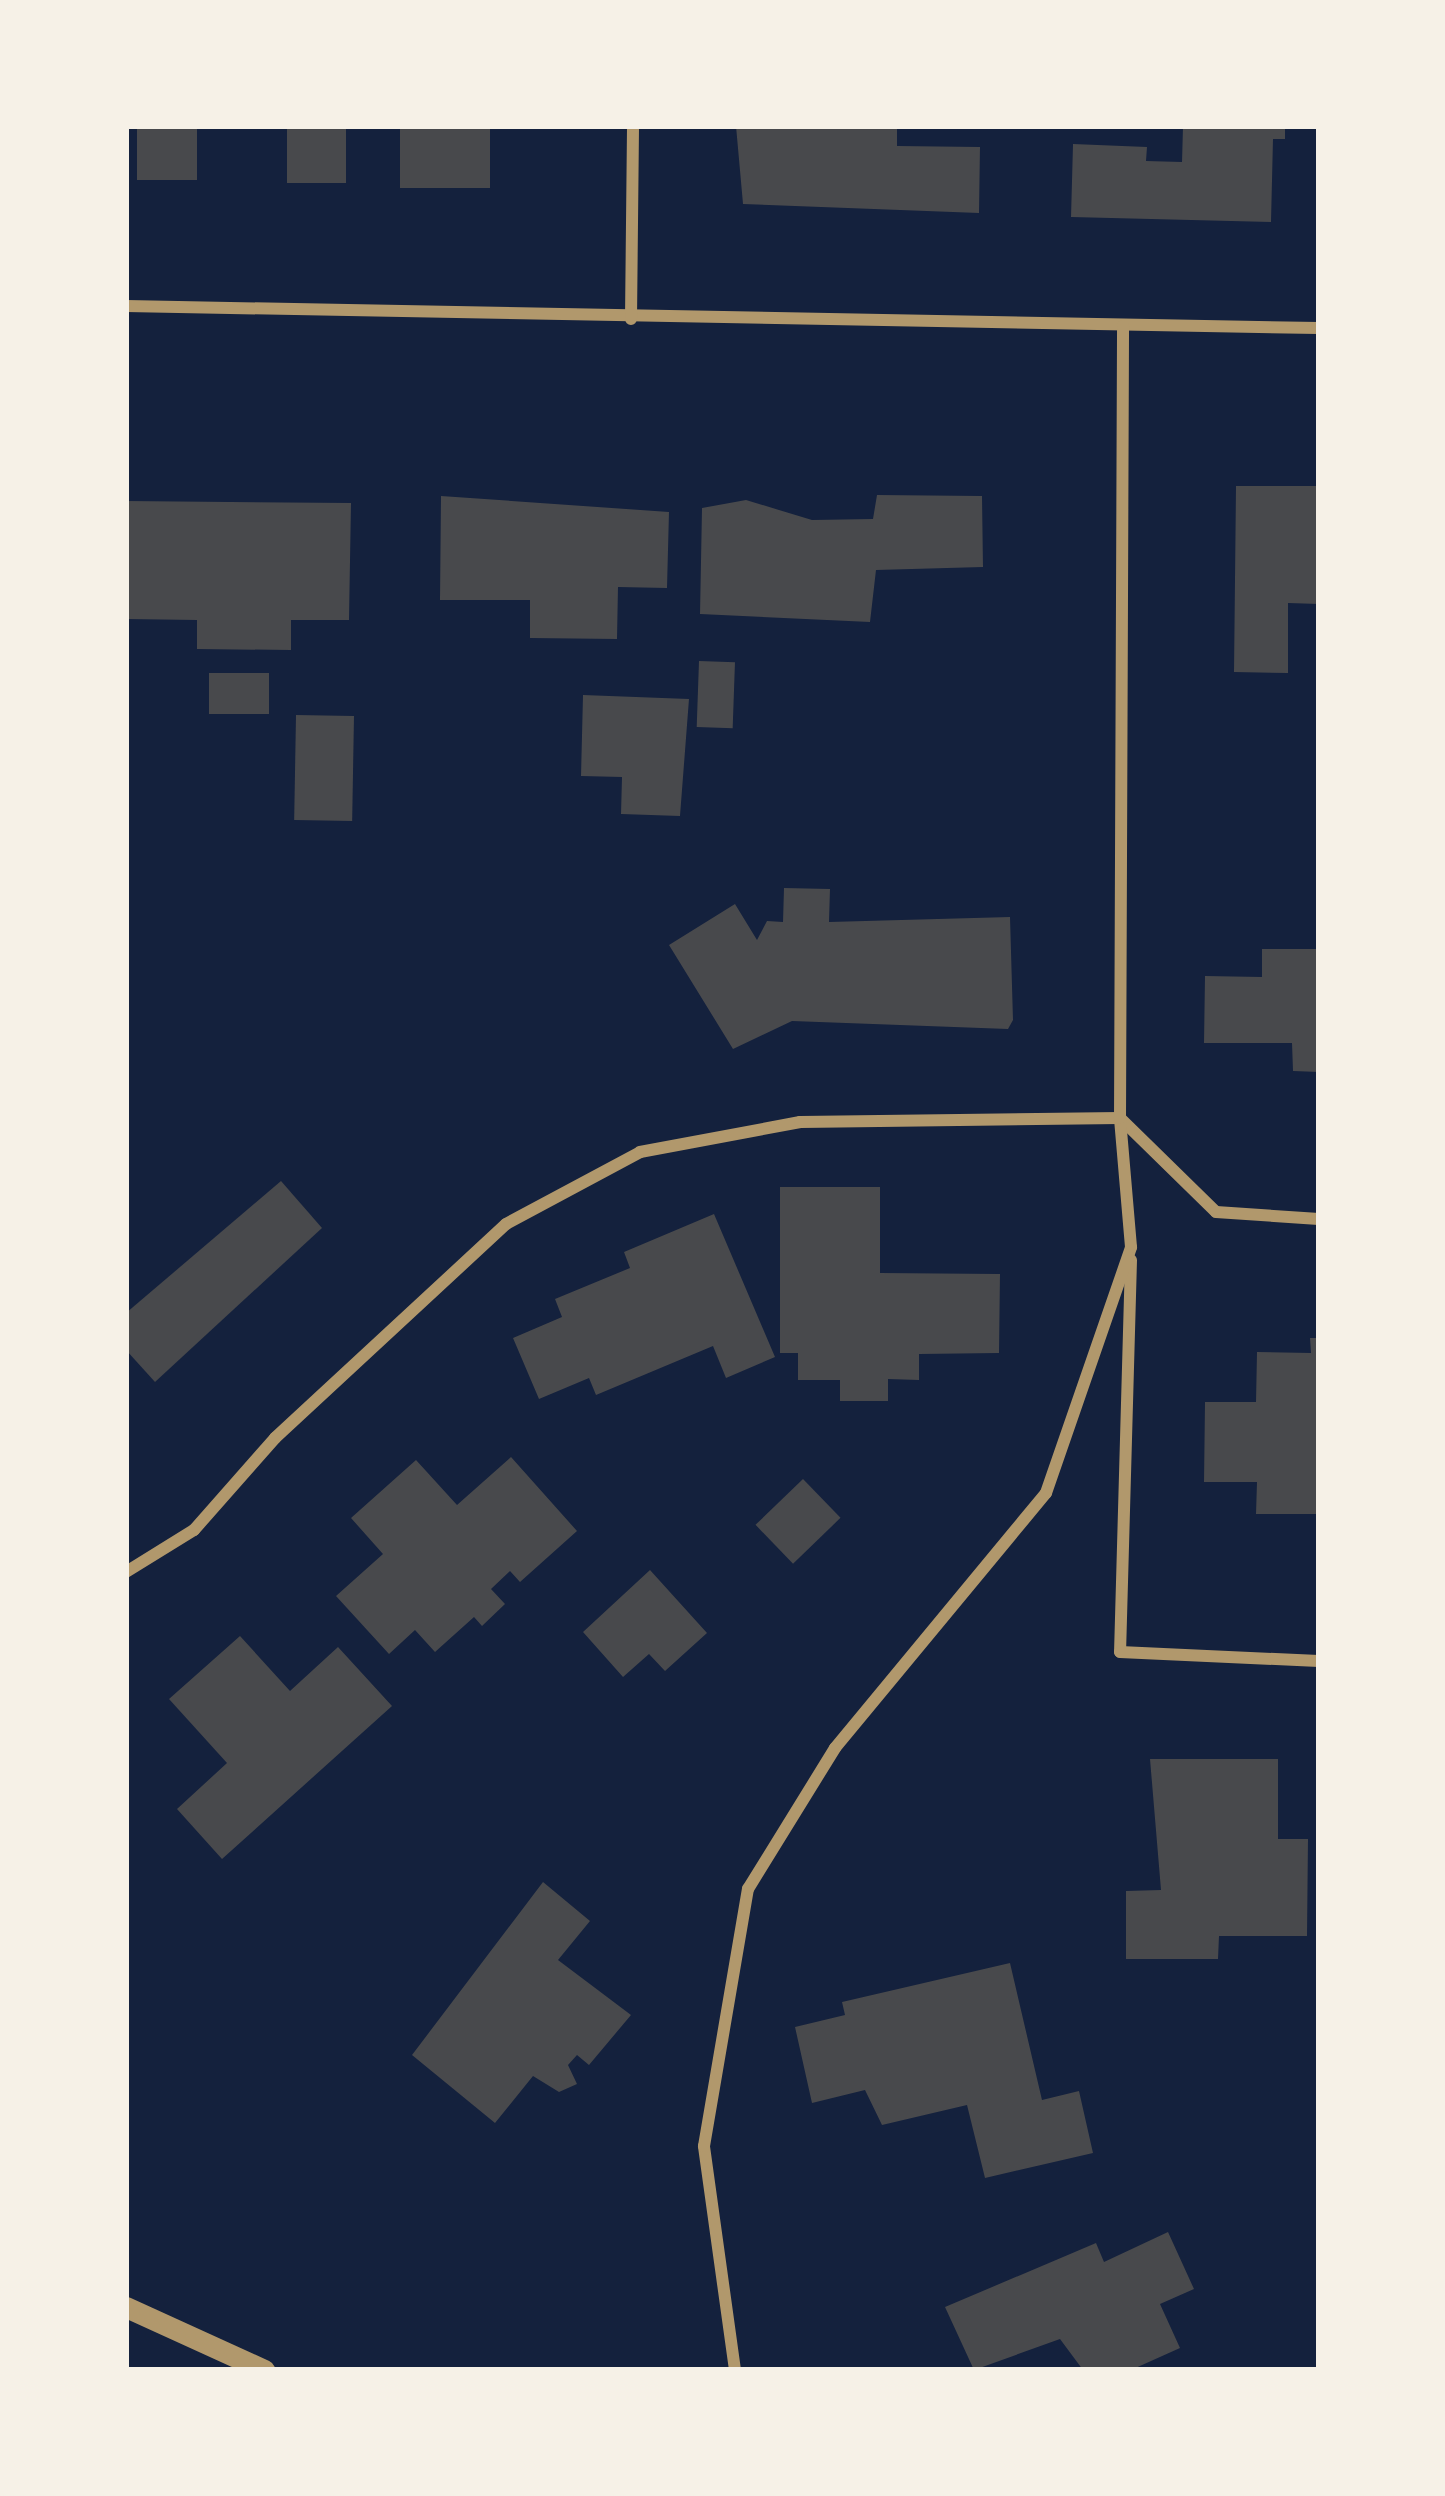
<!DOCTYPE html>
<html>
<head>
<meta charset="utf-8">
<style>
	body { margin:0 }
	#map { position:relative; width:1445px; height:2496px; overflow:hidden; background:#14213d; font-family:"Fira Sans",sans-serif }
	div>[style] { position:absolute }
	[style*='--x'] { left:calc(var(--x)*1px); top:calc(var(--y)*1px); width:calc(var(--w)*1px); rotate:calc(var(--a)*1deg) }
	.building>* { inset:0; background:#48494c; transform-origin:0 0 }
	.minor>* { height:12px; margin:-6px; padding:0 6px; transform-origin:6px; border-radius:6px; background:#b1986c }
	.tertiary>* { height:21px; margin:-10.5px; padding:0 10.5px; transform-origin:10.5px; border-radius:10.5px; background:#b1986c }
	span { translate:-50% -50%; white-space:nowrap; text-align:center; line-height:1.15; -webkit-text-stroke:9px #f6f1e7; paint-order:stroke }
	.frame { position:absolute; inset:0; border:129px solid #f6f1e7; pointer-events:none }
</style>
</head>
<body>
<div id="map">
	<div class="building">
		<i style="left:137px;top:126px;width:60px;height:54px"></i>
		<i style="left:287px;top:126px;width:59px;height:57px"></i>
		<i style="left:400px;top:126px;width:90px;height:62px"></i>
		<i style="clip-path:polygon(736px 126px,897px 126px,897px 146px,980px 147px,979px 213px,743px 204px)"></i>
		<i style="clip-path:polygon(1183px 126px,1285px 126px,1285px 139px,1273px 139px,1271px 222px,1071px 217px,1073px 144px,1147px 147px,1146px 161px,1182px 162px)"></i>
		<i style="clip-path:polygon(1236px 486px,1319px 486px,1319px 604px,1288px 603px,1288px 673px,1234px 672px)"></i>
		<i style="clip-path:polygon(877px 495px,982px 496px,983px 567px,876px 570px,870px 622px,700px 614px,702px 508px,746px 500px,812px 520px,873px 519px)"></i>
		<i style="clip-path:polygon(441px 496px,669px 512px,667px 588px,618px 587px,617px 639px,530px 638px,530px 600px,440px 600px)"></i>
		<i style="clip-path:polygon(126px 501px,351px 503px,349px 620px,291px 620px,291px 650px,197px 649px,197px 620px,126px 619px)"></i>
		<i style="left:699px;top:661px;width:36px;height:66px;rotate:2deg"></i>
		<i style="left:209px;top:673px;width:60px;height:41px"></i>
		<i style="clip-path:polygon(583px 695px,689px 699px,680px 816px,621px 814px,622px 777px,581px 776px)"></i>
		<i style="left:296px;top:715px;width:58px;height:105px;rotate:1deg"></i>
		<i style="clip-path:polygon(784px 888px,830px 889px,829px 922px,1010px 917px,1013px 1020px,1008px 1029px,792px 1021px,733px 1049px,669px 945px,735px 904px,757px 940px,767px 921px,783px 922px)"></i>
		<i style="clip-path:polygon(1262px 949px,1319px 949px,1319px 1072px,1293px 1071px,1292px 1043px,1204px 1043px,1205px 976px,1262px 977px)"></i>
		<i style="clip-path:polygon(281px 1181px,322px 1228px,155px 1382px,126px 1350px,126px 1313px)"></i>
		<i style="clip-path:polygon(780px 1187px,880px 1187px,880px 1273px,1000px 1274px,999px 1353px,919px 1354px,919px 1380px,888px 1379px,888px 1401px,840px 1401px,840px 1380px,798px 1380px,798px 1353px,780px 1353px)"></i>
		<i style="clip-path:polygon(714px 1214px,775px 1357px,726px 1378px,713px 1346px,596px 1395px,589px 1378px,539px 1399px,513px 1338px,562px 1317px,555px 1299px,630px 1268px,624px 1252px)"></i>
		<i style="clip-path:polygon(1310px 1338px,1319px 1338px,1319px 1514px,1256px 1514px,1257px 1482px,1204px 1482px,1205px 1402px,1256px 1402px,1257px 1352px,1311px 1353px)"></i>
		<i style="clip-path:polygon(511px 1457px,577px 1531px,520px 1582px,510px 1571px,491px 1589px,505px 1604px,482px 1626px,474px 1617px,435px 1652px,415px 1630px,389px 1654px,336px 1596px,383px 1554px,351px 1518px,416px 1460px,457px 1505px)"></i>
		<i style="left:803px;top:1479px;width:54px;height:66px;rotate:46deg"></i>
		<i style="clip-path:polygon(650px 1570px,707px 1633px,665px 1671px,649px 1654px,623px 1677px,583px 1632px)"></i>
		<i style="clip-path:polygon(240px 1636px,290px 1691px,338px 1647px,392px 1706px,222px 1859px,177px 1809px,227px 1763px,169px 1699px)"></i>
		<i style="clip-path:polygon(1150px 1759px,1278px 1759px,1278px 1839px,1308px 1839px,1307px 1936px,1219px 1936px,1218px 1959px,1126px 1959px,1126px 1891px,1161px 1890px)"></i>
		<i style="clip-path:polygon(543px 1882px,590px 1921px,558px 1960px,631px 2015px,589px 2065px,577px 2055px,568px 2065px,577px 2084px,559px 2092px,533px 2076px,495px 2123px,412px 2055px)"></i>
		<i style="clip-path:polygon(1010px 1963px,1042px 2100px,1079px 2091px,1093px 2153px,985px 2178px,967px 2105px,882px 2125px,865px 2090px,812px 2103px,795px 2027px,845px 2015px,842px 2002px)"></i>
		<i style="clip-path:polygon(1168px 2232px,1194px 2289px,1160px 2304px,1180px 2348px,1131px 2370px,1083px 2370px,1060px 2339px,974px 2370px,945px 2307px,1096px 2243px,1104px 2262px)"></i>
	</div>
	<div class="minor">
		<i style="--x:126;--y:306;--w:1193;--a:1.06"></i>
		<i style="--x:631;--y:319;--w:193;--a:-89.4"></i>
		<i style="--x:1131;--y:1260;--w:392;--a:91.6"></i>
		<i style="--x:1120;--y:1652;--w:199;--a:2.6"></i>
		<i style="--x:126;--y:1572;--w:80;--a:-31.7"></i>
		<i style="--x:194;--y:1530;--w:123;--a:-48.6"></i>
		<i style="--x:275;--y:1438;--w:315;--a:-42.8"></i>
		<i style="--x:506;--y:1224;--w:152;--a:-28.2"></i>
		<i style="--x:640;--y:1152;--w:163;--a:-10.6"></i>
		<i style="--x:800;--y:1122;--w:320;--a:-0.7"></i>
		<i style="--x:1120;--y:1118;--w:134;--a:44.4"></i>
		<i style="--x:1216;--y:1212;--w:103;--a:3.9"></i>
		<i style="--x:735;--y:2370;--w:226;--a:-97.9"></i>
		<i style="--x:704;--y:2146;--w:261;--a:-80.3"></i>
		<i style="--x:748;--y:1889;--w:166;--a:-58.3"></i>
		<i style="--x:835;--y:1748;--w:331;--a:-50.4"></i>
		<i style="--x:1046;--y:1493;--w:260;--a:-70.9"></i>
		<i style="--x:1131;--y:1247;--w:129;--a:-94.9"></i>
		<i style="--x:1120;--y:1118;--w:792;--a:-89.78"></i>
	</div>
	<div class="tertiary">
		<i style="--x:126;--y:2307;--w:152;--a:24.5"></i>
	</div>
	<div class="frame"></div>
</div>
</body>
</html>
